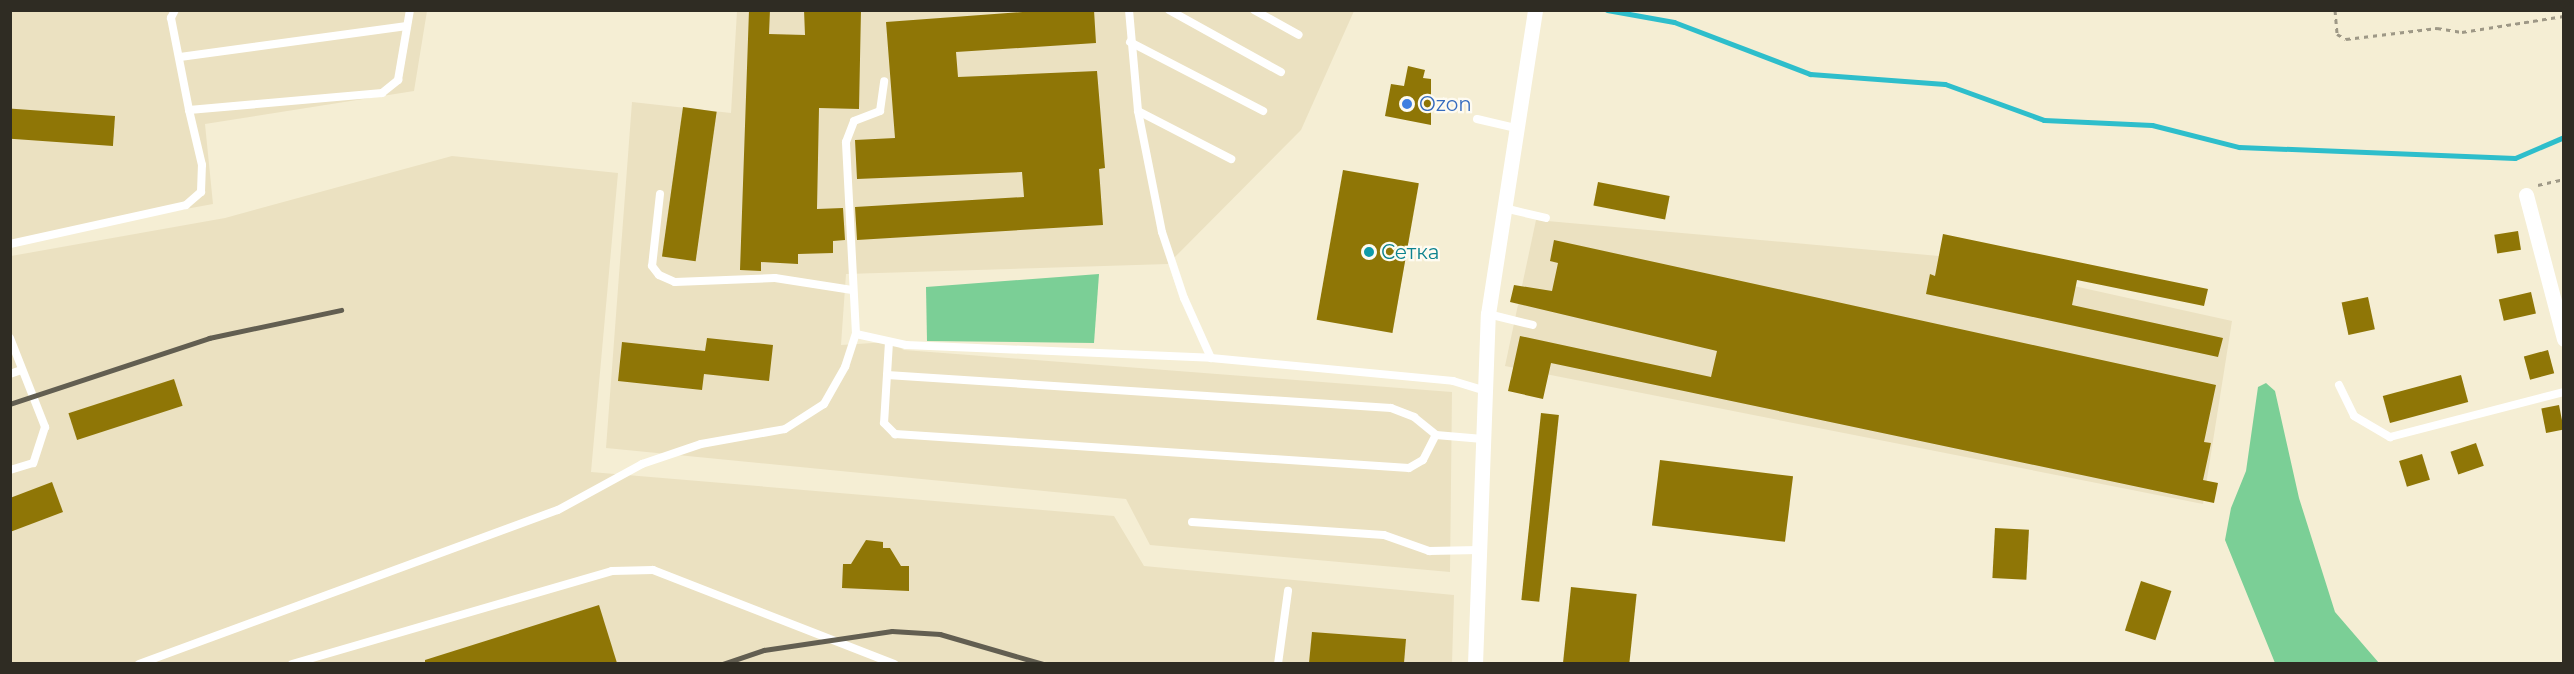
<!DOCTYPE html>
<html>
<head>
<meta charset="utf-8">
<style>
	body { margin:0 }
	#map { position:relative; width:2574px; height:674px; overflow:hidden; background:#f5eed4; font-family:Montserrat,sans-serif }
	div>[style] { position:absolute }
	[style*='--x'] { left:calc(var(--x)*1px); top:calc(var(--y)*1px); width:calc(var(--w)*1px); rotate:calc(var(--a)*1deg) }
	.built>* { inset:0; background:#ebe1c1 }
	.forest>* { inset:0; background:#7bcf96 }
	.stream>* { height:5px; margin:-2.5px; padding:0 2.5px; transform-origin:2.5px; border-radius:2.5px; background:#2ebecb }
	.building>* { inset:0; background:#8f7606; transform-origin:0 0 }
	.path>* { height:3px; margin-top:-1.5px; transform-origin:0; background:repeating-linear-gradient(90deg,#9e9886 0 4.5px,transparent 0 9px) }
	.lane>* { height:8px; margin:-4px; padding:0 4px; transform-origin:4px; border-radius:4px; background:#fff }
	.street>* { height:15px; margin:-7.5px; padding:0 7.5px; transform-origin:7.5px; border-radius:7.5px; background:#fff }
	.rail>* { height:4.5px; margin:-2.25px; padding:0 2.25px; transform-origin:2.25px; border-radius:2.25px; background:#625e51 }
	.dots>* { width:16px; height:16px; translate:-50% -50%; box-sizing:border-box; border:3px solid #fefbf1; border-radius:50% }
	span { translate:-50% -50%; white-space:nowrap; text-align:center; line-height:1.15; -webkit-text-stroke:4.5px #fefbf1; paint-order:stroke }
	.shop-label { font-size:20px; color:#366cbe }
	.left { translate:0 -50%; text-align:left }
	.culture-label { font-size:20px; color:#0d838f }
	.frame { position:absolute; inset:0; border:12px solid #2f2c23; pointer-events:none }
</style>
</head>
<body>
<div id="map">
	<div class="built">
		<i style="clip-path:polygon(11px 11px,427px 11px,414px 91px,205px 124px,213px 204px,11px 241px)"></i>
		<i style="clip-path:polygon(737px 11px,1354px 11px,1301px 130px,1168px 264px,846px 274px,841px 345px,889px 342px,904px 350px,1452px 392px,1450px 572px,1150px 545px,1126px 499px,606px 448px,632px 102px,731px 113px)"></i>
		<i style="clip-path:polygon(452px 156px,618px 173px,591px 472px,1114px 516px,1144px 566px,1454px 595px,1452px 664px,11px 664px,11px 256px,225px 218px)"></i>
		<i style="clip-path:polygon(1536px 220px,1939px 256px,2232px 321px,2203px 504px,1505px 366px)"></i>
	</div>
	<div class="forest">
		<i style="clip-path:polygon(1099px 274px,1094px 343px,927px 341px,926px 287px)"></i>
		<i style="clip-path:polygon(2266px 383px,2275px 391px,2299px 498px,2335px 612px,2379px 663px,2275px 663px,2225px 540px,2231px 508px,2246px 471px,2258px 387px)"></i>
	</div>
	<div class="stream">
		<i style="--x:1607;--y:10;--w:68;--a:10.2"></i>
		<i style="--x:1674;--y:22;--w:146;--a:20.9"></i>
		<i style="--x:1810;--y:74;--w:135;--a:4.2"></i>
		<i style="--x:1945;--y:84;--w:105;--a:20"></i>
		<i style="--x:2044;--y:120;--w:108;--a:2.7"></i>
		<i style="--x:2152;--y:125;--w:90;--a:14.2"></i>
		<i style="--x:2239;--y:147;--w:276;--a:2.3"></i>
		<i style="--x:2515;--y:158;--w:53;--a:-23.2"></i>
	</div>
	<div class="building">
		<i style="clip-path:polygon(749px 10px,770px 10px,769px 34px,805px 35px,804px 10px,861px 10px,859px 109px,819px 108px,817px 209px,843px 208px,845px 240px,833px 241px,833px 253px,798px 254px,798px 264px,761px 262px,761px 271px,740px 270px)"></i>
		<i style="clip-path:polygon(1049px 10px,1094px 10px,1096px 43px,956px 52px,958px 77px,1097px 71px,1105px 168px,1099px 169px,1103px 225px,857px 240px,855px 207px,1024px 197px,1022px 172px,857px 179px,855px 140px,895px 138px,886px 22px)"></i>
		<i style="clip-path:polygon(1408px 66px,1425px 70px,1423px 78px,1431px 79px,1431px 125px,1385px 116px,1391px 84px,1404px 86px)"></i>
		<i style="left:683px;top:107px;width:34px;height:151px;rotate:8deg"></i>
		<i style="left:115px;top:116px;width:30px;height:106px;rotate:94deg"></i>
		<i style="left:1343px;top:170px;width:77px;height:152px;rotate:10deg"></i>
		<i style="left:1598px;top:182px;width:73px;height:24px;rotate:11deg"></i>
		<i style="left:2518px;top:231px;width:19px;height:24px;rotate:81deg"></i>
		<i style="clip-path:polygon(1943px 234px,2208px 289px,2204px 306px,2077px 280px,2072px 305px,2223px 338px,2218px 357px,1926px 294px,1930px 274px,1935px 276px)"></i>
		<i style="clip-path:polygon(1554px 240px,2216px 385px,2204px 442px,2211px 443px,2203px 480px,2218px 483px,2214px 503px,1551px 363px,1543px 399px,1508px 391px,1520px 336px,1711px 377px,1717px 351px,1510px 302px,1514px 285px,1552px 291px,1558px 263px,1550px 261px)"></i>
		<i style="left:2531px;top:292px;width:22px;height:33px;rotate:77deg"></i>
		<i style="left:2368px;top:297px;width:33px;height:27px;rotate:78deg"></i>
		<i style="clip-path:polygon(707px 338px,773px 345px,769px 381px,704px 374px,702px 390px,618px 381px,622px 342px,705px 351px)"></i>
		<i style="left:2548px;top:350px;width:24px;height:25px;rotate:75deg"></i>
		<i style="left:2461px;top:375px;width:28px;height:81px;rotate:75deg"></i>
		<i style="left:174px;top:379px;width:28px;height:111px;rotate:72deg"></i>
		<i style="left:2559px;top:405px;width:25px;height:18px;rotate:79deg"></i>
		<i style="left:1541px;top:413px;width:18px;height:188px;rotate:6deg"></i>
		<i style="left:2476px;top:443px;width:24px;height:27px;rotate:71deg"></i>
		<i style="left:2422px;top:454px;width:27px;height:24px;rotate:73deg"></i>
		<i style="left:1660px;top:460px;width:134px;height:66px;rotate:7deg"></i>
		<i style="clip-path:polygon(52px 482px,63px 512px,10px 532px,10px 498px)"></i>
		<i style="left:1995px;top:528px;width:34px;height:50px;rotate:3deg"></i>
		<i style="clip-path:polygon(866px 540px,883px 542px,883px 548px,890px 548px,901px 566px,909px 566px,909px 591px,842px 588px,843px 564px,851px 564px)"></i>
		<i style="left:2141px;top:581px;width:32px;height:52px;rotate:18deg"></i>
		<i style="left:1571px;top:587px;width:66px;height:76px;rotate:6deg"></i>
		<i style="clip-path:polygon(599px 605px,617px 663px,425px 663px,425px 660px)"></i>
		<i style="clip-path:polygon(1312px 632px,1406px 639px,1404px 663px,1309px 663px)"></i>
	</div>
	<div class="path">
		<i style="--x:2335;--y:10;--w:24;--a:85"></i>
		<i style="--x:2337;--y:34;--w:10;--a:29"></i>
		<i style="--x:2346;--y:39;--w:92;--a:-6.9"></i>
		<i style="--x:2437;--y:28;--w:25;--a:9"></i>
		<i style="--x:2462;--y:32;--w:103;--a:-8.9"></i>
		<i style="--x:2538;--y:185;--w:27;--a:-13"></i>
	</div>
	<div class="lane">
		<i style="--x:175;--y:10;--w:9;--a:117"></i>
		<i style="--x:171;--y:18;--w:94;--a:78.9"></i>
		<i style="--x:1129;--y:10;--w:101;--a:84.9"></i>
		<i style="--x:1138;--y:111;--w:123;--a:78.8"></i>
		<i style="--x:1162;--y:232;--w:70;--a:71.6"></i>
		<i style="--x:1184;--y:298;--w:66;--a:65.8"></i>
		<i style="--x:1169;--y:10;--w:128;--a:29"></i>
		<i style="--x:1254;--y:10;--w:51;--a:29.1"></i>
		<i style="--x:1130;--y:42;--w:150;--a:27.4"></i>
		<i style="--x:180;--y:57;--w:229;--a:-7.8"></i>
		<i style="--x:1138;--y:111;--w:105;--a:27.3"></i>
		<i style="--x:1477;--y:119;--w:39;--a:13"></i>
		<i style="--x:660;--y:194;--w:72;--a:96.3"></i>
		<i style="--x:652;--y:266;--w:11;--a:52"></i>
		<i style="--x:659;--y:275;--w:17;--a:24"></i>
		<i style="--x:675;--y:282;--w:100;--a:-2.3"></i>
		<i style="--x:775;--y:278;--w:78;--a:8.9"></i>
		<i style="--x:1504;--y:208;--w:43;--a:13.4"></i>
		<i style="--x:10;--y:244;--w:180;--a:-12.5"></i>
		<i style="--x:186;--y:205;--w:20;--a:-41"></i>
		<i style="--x:201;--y:192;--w:27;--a:-88"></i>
		<i style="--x:202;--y:165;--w:57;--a:-103.3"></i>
		<i style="--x:189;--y:110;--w:194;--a:-5"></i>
		<i style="--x:382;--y:93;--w:21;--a:-39"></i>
		<i style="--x:398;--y:80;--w:71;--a:-80.3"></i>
		<i style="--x:1488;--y:314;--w:46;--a:13.7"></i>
		<i style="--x:856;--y:334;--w:51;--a:12.4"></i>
		<i style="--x:906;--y:345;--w:305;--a:2.4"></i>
		<i style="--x:1211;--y:358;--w:243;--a:5.4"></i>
		<i style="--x:1453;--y:381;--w:34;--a:17"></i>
		<i style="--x:10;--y:338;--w:96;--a:68.5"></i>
		<i style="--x:45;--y:427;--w:38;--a:108"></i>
		<i style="--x:33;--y:463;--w:24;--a:163"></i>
		<i style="--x:889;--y:342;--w:81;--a:93.5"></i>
		<i style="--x:884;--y:423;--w:16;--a:45"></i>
		<i style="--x:895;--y:434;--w:515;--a:3.78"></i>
		<i style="--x:1409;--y:468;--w:16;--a:-30"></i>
		<i style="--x:1423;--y:460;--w:28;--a:-63"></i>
		<i style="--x:1436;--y:435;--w:47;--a:4.9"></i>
		<i style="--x:10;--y:374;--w:12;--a:-20"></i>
		<i style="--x:887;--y:375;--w:505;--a:3.75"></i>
		<i style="--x:1391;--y:408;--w:25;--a:21"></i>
		<i style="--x:1414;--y:417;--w:28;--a:39"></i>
		<i style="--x:2339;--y:385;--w:34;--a:64"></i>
		<i style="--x:2354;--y:416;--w:42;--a:30.3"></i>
		<i style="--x:2390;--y:437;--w:180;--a:-14.5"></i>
		<i style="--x:1192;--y:522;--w:192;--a:3.9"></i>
		<i style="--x:1384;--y:535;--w:48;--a:19.6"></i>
		<i style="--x:1429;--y:551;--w:50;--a:-1.1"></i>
		<i style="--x:139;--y:664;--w:446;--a:-20.2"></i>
		<i style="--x:558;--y:510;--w:96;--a:-28.7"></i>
		<i style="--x:642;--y:464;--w:62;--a:-18.7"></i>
		<i style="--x:701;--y:444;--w:85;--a:-10.1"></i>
		<i style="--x:785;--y:429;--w:46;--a:-32.7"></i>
		<i style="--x:824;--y:404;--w:43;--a:-60.4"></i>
		<i style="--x:845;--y:367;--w:35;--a:-72"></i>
		<i style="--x:856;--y:334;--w:192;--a:-93"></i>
		<i style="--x:846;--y:142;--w:22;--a:-69"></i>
		<i style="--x:854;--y:121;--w:28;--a:-21"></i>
		<i style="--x:880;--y:111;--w:30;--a:-82"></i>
		<i style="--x:292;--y:664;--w:333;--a:-16.2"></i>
		<i style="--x:612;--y:571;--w:41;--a:-1.4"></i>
		<i style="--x:653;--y:570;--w:259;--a:21.3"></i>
		<i style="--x:1278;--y:664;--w:74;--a:-82.2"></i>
	</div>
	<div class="street">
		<i style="--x:2526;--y:195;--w:149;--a:75.2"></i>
		<i style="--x:1475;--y:664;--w:350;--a:-87.9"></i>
		<i style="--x:1488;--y:314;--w:308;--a:-81.2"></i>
	</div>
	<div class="rail">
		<i style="--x:10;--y:404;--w:210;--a:-18.3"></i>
		<i style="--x:209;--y:338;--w:135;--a:-12"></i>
		<i style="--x:723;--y:664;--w:43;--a:-18.9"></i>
		<i style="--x:764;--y:650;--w:129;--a:-8.4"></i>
		<i style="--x:892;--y:631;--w:48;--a:3.6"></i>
		<i style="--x:940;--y:634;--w:107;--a:16.2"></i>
	</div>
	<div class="dots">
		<i style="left:1407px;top:104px;background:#3f7fe0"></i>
		<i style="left:1369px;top:252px;background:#0f9aa8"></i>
	</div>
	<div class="shop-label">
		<span class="left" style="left:1419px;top:104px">Ozon</span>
	</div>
	<div class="culture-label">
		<span class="left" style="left:1381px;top:252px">Сетка</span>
	</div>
	<div class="frame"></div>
</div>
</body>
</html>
